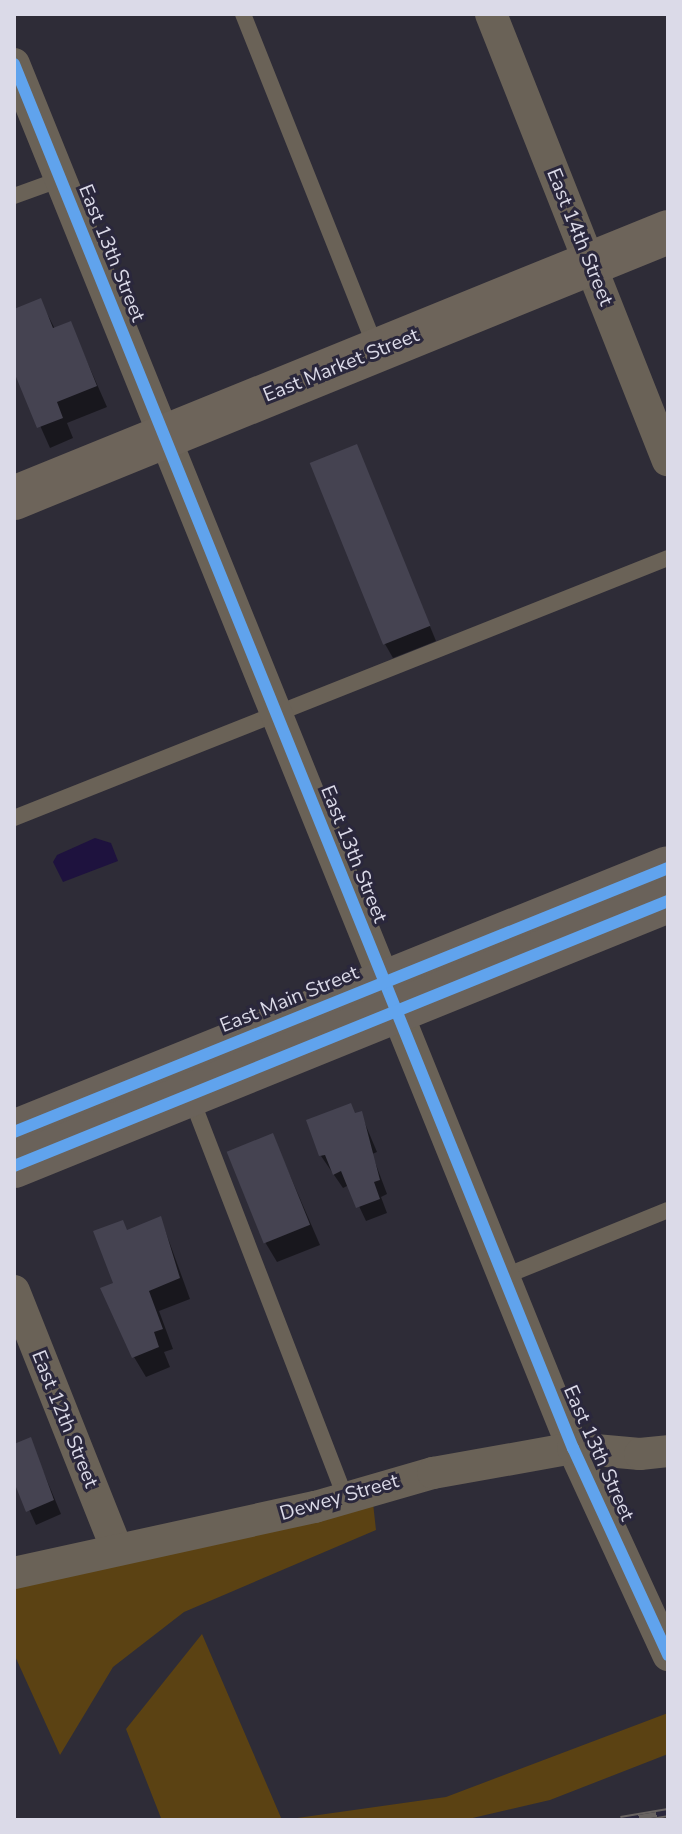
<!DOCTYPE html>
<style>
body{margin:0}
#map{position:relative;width:682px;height:1834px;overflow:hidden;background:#2e2c37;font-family:"Nunito Sans",sans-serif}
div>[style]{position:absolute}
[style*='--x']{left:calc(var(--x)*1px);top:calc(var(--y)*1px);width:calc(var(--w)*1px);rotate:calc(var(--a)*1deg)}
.green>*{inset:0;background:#5b4213}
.water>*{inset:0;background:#1e123e}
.shadow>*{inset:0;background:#0007}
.building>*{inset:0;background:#454351;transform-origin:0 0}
.lane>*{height:16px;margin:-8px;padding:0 8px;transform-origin:8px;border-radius:8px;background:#6a6257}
.street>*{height:32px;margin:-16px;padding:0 16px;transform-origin:16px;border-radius:16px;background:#6a6257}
.secondary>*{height:44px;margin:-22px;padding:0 22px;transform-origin:22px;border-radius:22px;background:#6d645a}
.primary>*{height:44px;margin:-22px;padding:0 22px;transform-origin:22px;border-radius:22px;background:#6a625a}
.rail>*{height:9px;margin-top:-4.5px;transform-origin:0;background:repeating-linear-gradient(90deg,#2a273c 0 18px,#696462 0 36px);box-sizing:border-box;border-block:2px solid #696462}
.cycleway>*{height:12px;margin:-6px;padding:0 6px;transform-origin:6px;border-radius:6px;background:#60a3ed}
span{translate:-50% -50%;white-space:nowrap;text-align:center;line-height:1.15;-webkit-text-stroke:6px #2a273c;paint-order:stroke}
.street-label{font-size:20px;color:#dbdae8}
.frame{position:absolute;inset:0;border:16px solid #dbdae8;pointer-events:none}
</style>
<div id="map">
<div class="green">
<div style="clip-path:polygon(373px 1503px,376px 1530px,184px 1612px,113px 1667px,60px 1755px,14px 1654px,14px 1586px)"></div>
<div style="clip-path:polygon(202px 1634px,282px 1820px,156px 1820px,161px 1818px,126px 1729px)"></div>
<div style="clip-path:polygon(668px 1713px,668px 1754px,550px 1800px,464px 1820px,283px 1820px,446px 1797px)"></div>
</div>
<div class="water">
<div style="clip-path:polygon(95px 838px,111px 843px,118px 861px,63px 882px,53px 862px,57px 855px)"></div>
</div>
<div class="shadow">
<div style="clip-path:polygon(40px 300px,55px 329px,70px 323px,107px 407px,67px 423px,73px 438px,50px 448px,14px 367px,14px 311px)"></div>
<div style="clip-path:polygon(356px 447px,436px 641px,393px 658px,385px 644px)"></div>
<div style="clip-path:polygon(361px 1114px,377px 1152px,372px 1154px,387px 1194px,381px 1197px,387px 1213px,366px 1221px,349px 1185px,343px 1188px,321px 1156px)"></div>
<div style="clip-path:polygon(273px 1136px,320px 1245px,277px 1262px,265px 1242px)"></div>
<div style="clip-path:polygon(161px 1219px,190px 1299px,159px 1311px,173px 1349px,164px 1352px,170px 1367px,146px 1377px,134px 1357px,116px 1285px,128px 1232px)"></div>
<div style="clip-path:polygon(30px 1440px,61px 1514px,36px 1525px,14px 1476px,14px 1446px)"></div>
</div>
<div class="building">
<div style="clip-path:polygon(41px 298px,53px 328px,71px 321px,97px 386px,57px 402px,63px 418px,37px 428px,14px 372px,14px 309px)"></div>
<div style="left:357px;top:444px;width:196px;height:51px;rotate:68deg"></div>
<div style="clip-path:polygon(351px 1103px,355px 1113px,362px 1111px,380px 1180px,374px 1182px,380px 1199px,356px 1208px,341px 1171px,333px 1175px,325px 1155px,319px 1156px,306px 1120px)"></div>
<div style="left:273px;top:1133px;width:99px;height:50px;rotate:68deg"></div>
<div style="clip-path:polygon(161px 1216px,180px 1278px,149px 1291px,163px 1329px,154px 1332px,159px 1347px,132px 1358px,100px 1288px,113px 1283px,93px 1231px,123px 1220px,127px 1230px)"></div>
<div style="clip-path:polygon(31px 1437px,54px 1500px,26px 1512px,14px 1482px,14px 1444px)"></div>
</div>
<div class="lane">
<div style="--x:243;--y:14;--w:360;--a:68.3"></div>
<div style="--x:14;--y:196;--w:50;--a:-19.9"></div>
<div style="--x:14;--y:818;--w:704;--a:-21.68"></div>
<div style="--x:190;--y:1095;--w:430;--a:68.9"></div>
<div style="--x:503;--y:1277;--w:178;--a:-22.1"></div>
</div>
<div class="street">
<div style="--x:491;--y:14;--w:480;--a:68.4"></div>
<div style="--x:14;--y:64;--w:1493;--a:68.01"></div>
<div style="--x:573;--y:1448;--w:228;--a:65.3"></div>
<div style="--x:14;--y:1291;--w:276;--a:68.3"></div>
<div style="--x:14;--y:1573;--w:308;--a:-12.4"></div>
<div style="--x:315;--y:1507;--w:123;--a:-16.1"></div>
<div style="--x:433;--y:1473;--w:142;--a:-10.1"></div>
<div style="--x:573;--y:1448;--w:67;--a:5.1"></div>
<div style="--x:640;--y:1454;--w:28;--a:-6"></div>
</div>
<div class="secondary">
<div style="--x:14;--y:498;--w:706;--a:-22.13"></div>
</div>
<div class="primary">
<div style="--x:14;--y:1132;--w:705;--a:-21.98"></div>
<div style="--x:14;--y:1166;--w:706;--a:-22.06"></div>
</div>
<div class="rail">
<div style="--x:621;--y:1820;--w:48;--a:-9.7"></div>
</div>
<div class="cycleway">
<div style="--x:14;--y:64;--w:1493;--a:68.01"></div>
<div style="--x:573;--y:1448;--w:228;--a:65.3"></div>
<div style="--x:14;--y:1132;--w:705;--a:-21.98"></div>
<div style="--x:14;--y:1166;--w:706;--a:-22.06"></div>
</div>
<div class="street-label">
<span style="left:580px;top:237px;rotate:68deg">East 14th Street</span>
<span style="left:112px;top:253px;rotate:68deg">East 13th Street</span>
<span style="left:341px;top:365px;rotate:-22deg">East Market Street</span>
<span style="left:354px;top:854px;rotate:68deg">East 13th Street</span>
<span style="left:289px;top:999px;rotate:-22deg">East Main Street</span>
<span style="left:65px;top:1419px;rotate:68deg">East 12th Street</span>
<span style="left:599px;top:1453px;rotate:66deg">East 13th Street</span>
<span style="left:339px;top:1497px;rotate:-16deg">Dewey Street</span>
</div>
<div class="frame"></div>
</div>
